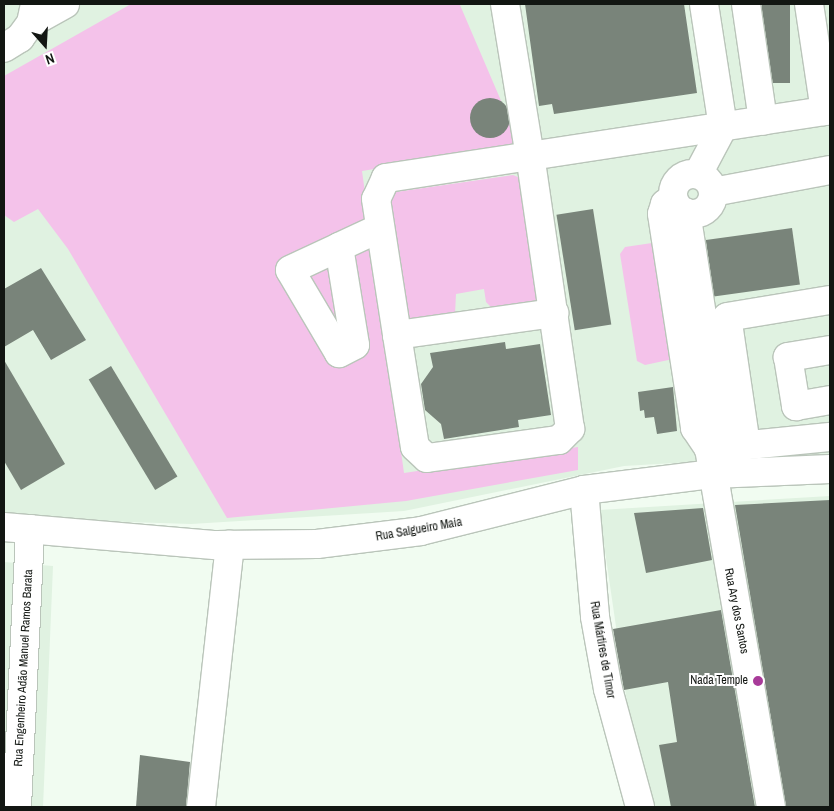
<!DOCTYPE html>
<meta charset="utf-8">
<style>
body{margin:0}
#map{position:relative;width:834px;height:811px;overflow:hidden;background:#f1fcf1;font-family:"Archivo Narrow",sans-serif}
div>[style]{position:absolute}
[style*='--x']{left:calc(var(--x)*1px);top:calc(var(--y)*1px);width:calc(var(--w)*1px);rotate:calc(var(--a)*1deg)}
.built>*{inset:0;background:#e0f2e1}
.green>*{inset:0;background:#f4c2ea}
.building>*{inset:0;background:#79847a;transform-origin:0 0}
.round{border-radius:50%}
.roads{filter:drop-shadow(1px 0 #bac5ba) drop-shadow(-1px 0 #bac5ba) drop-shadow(0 1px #bac5ba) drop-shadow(0 -1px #bac5ba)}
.minor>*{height:28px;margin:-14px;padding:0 14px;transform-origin:14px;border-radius:14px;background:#fff}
.minor>.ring{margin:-14px;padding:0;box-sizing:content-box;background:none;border:28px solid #fff;border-radius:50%}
.dots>*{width:14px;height:14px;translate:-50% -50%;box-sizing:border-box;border:2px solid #fff;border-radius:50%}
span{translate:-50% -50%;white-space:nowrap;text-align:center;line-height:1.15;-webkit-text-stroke:4px #fff;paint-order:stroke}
.street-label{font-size:12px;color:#121612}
.poi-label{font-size:12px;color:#121612}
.right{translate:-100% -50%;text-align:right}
.frame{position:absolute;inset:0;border:5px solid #121612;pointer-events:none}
.north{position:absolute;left:20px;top:20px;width:50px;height:50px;-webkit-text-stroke:4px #fff;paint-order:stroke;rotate:161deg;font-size:14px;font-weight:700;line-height:20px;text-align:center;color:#121612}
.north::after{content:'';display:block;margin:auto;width:18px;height:22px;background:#121612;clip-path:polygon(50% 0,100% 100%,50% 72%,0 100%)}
</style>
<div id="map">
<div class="built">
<div style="clip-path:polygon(4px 4px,830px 4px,830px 454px,624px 466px,404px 511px,191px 524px,4px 518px)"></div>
<div style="clip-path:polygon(830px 496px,830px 807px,650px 807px,635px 757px,599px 510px)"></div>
<div style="clip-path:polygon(4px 562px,53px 566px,43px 807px,4px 807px)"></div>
</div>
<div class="green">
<div style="clip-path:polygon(131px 4px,460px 5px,520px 145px,362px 171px,404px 473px,578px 447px,578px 470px,406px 501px,227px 518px,68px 249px,38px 209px,14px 222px,4px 215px,4px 76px)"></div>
<div style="clip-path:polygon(513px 175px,520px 178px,540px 300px,533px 306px,492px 308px,486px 302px,484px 289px,456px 294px,455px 314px,405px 320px,387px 198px,396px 192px)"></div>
<div style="clip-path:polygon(652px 243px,655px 245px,673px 359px,645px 365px,637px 361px,620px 254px,625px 247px)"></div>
</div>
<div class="building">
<div style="clip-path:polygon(525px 4px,684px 4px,697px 93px,554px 114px,552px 104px,539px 106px)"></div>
<div style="left:762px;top:4px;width:28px;height:79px"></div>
<div class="round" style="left:470px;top:98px;width:40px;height:40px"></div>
<div style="left:593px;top:209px;width:117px;height:37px;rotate:81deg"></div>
<div style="left:792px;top:228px;width:57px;height:87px;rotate:82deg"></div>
<div style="clip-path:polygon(41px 268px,86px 340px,51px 360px,33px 330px,4px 347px,4px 289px)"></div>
<div style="clip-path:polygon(505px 342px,506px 349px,540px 344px,551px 415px,518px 420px,519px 427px,444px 439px,441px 424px,425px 410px,421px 384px,433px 367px,430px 353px)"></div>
<div style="clip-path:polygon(4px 360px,65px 464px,21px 490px,4px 461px)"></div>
<div style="left:111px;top:366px;width:129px;height:26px;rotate:59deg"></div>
<div style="clip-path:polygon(673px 387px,677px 431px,657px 434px,654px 417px,645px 418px,644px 410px,640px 411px,638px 392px)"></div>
<div style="clip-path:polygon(830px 500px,830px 807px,786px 807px,735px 505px)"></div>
<div style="clip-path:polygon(703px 508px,712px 560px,646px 573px,634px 513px)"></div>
<div style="clip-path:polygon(721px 610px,755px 807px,671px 807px,659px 745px,677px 742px,668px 682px,624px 690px,613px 629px)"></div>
<div style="clip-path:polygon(140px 755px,190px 762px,186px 807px,136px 807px)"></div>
</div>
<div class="roads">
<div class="minor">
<div style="--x:505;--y:4;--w:154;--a:80.7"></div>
<div style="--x:530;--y:156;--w:146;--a:171.3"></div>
<div style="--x:386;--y:178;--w:23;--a:115"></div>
<div style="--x:376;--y:199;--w:138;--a:81.2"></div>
<div style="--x:397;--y:335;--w:159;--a:-8"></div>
<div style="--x:746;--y:4;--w:118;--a:81.7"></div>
<div style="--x:31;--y:23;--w:39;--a:-29"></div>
<div style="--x:4;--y:48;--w:19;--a:-32"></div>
<div style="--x:20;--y:38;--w:19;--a:-54"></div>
<div style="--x:31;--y:23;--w:19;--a:-78"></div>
<div style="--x:698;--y:174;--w:53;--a:-62"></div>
<div style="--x:723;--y:127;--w:124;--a:-98.8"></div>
<div class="ring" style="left:673px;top:174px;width:12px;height:12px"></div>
<div style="--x:713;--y:192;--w:119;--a:-10.6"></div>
<div style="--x:673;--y:198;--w:10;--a:143"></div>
<div style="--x:665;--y:204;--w:10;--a:107"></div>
<div style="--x:662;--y:214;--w:217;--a:81.2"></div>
<div style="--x:695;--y:428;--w:25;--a:56"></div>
<div style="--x:709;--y:449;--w:26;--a:-67"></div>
<div style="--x:719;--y:425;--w:215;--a:-98.8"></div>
<div style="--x:339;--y:247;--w:99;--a:80.7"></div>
<div style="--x:355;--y:345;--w:18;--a:153"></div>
<div style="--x:339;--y:353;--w:96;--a:-120.6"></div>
<div style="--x:290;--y:270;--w:54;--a:-25.1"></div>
<div style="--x:339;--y:247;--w:45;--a:-24.9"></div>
<div style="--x:397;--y:335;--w:113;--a:80.9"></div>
<div style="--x:415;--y:447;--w:16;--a:43"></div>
<div style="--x:427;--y:458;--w:133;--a:-7.8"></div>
<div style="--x:559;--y:440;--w:16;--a:-45"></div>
<div style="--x:570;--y:429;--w:276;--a:-98.3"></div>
<div style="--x:530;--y:156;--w:298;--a:-8.7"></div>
<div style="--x:825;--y:111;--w:108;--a:-98.5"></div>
<div style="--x:830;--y:350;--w:43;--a:170.5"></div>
<div style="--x:788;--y:357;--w:50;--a:80.7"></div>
<div style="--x:796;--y:406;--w:35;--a:-10"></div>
<div style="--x:746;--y:445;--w:129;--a:-98.4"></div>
<div style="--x:727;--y:317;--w:104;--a:-9.4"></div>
<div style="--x:584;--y:490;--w:127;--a:85"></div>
<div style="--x:595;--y:617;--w:73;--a:79.8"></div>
<div style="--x:608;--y:689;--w:122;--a:74.8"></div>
<div style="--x:4;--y:527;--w:213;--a:4.9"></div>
<div style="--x:216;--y:545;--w:101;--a:-0.6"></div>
<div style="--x:317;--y:544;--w:105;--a:-7.1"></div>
<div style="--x:421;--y:531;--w:168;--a:-14.1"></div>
<div style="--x:584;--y:490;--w:130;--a:-7.1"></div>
<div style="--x:713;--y:474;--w:117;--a:-2.4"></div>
<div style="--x:17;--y:807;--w:278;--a:-87.3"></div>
<div style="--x:201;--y:807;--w:264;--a:-83.7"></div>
<div style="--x:771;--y:807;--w:363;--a:-99.8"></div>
<div style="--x:709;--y:449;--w:122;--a:-5.7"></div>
</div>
</div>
<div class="dots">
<div style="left:758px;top:681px;background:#a83b99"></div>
</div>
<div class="street-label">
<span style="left:419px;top:530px;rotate:-10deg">Rua Salgueiro Maia</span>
<span style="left:736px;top:611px;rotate:79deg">Rua Ary dos Santos</span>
<span style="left:602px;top:650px;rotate:80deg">Rua Mártires de Timor</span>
<span style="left:24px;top:668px;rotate:-87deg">Rua Engenheiro Adão Manuel Ramos Barata</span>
</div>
<div class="poi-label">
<span class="right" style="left:748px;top:681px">Nada Temple</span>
</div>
<div class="frame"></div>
<div class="north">N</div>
</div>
